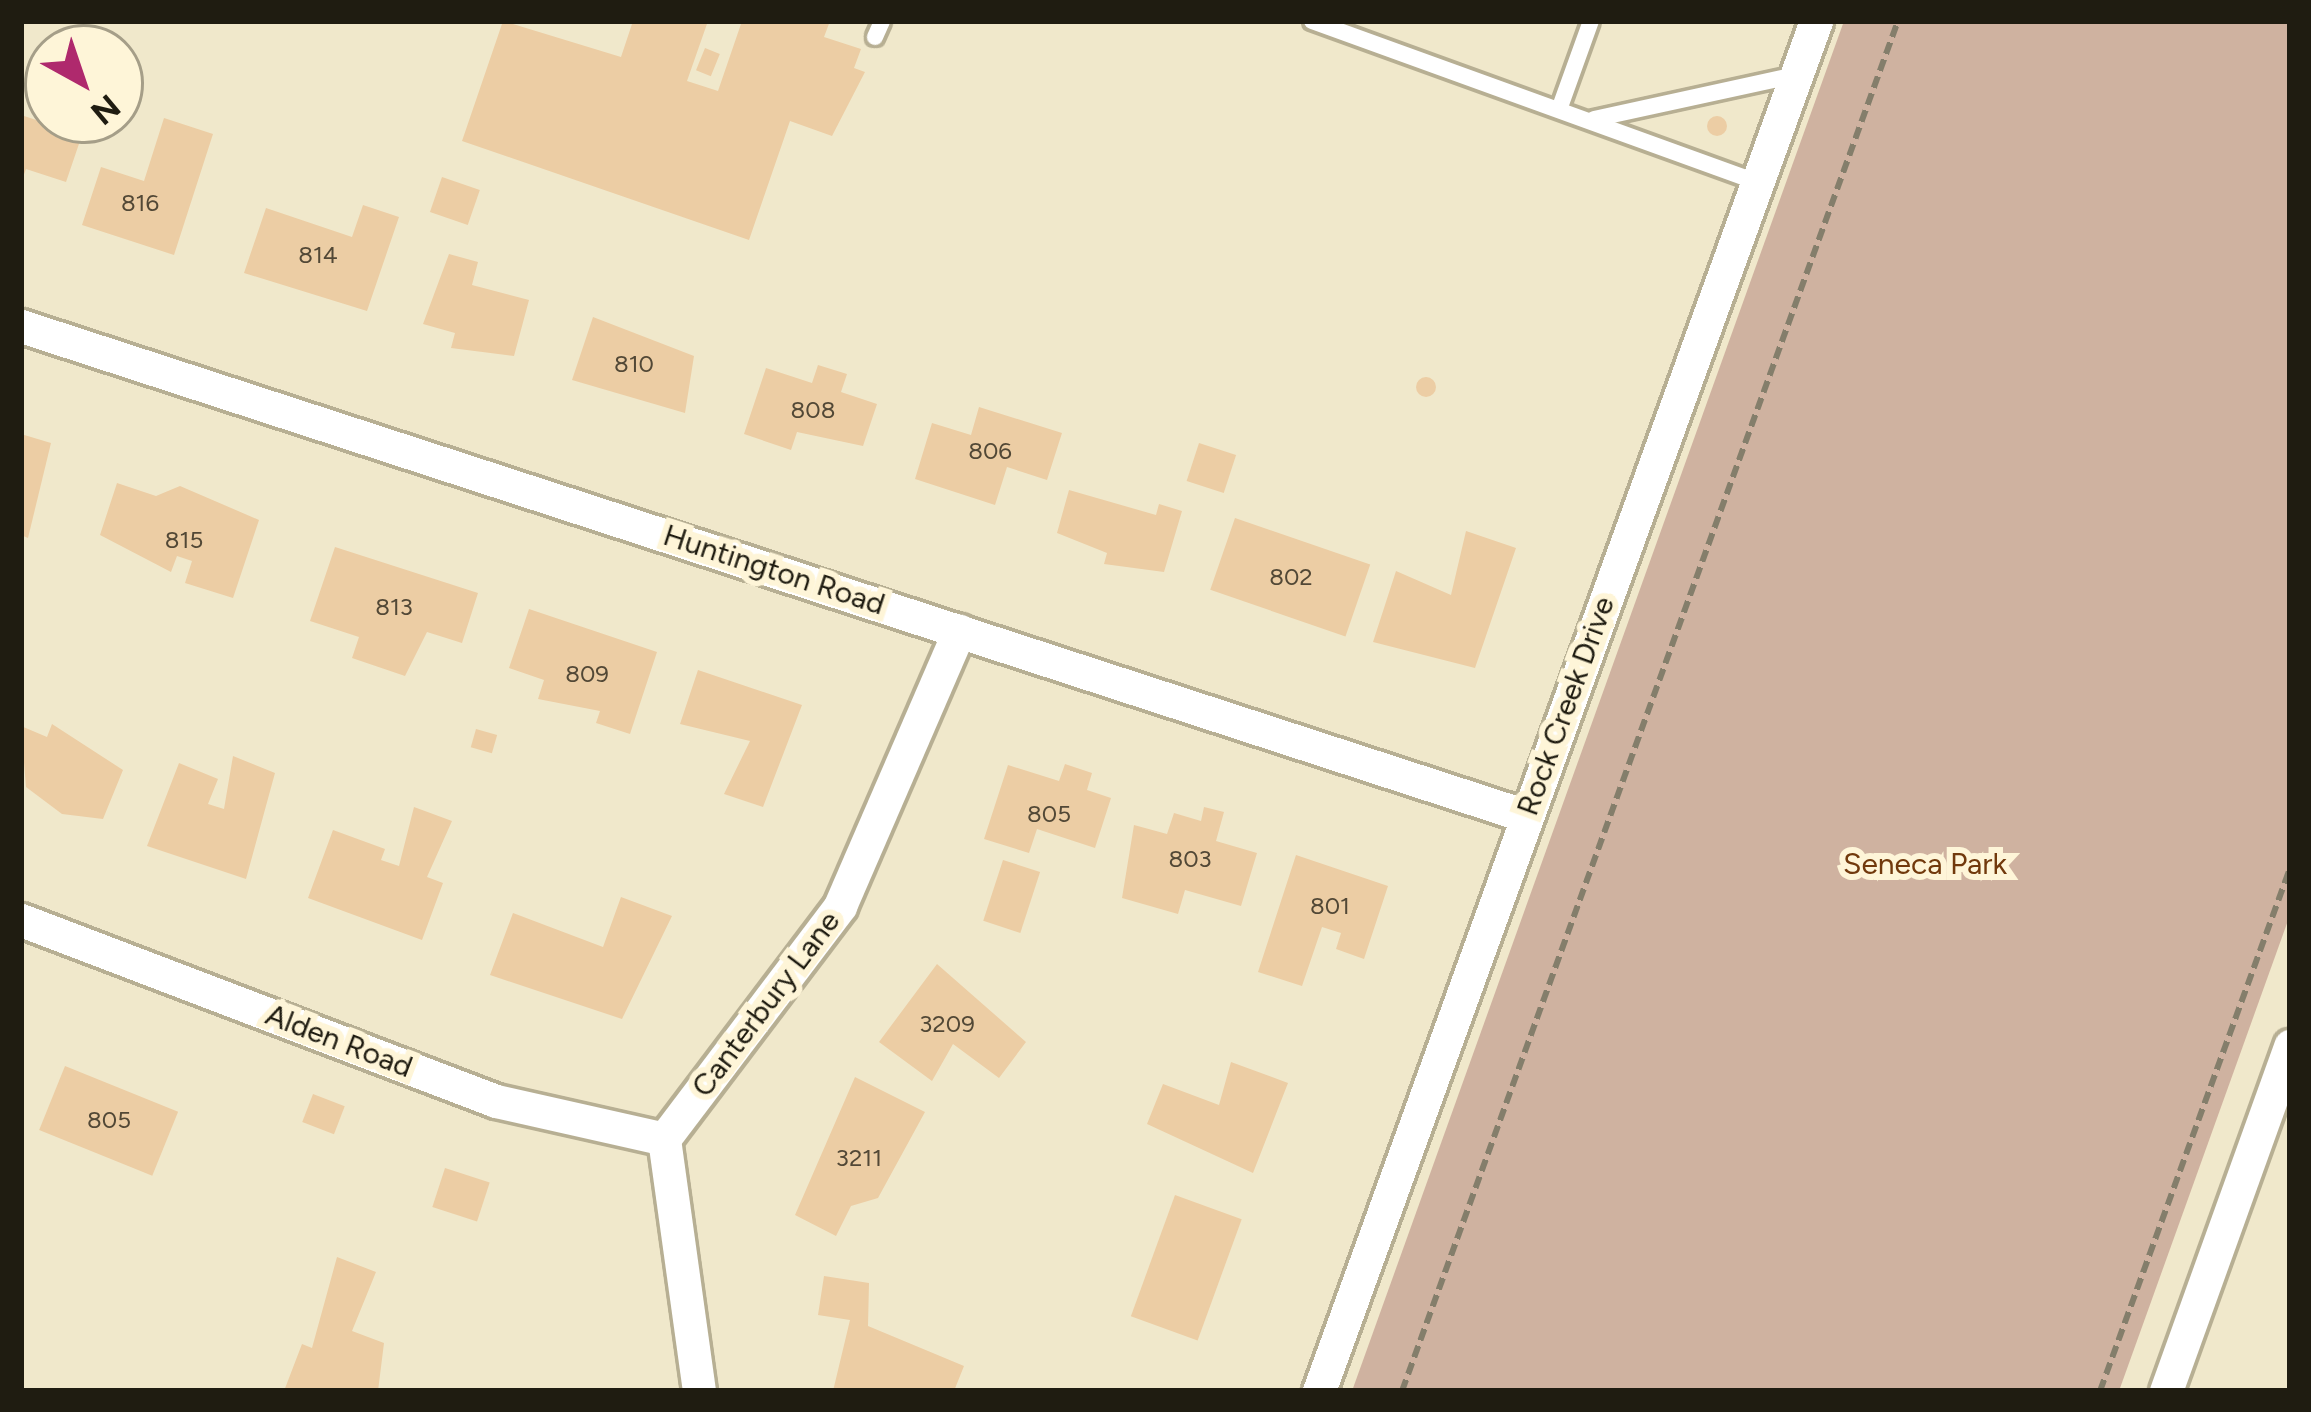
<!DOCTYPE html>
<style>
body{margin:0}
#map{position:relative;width:2311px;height:1412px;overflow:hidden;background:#f0e8cb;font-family:Figtree,sans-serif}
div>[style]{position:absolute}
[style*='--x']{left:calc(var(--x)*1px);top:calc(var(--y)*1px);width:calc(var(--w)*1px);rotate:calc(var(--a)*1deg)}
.green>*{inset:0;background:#cfb2a0}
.building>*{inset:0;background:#eccda4;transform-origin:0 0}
.round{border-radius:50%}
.path>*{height:6px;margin-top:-3px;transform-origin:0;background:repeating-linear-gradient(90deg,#847e6b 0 12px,transparent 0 18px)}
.roads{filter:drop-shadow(3px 0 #b7af93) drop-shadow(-3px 0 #b7af93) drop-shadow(0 3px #b7af93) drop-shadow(0 -3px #b7af93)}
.service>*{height:16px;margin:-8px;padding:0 8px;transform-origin:8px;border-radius:8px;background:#fff}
.minor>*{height:33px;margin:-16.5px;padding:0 16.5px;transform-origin:16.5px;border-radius:16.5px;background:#fff}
span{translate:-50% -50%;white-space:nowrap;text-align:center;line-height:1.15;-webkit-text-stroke:12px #fef5d8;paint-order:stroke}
.number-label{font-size:24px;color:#524836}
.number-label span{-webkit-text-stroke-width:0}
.street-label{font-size:30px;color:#1f1c11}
.park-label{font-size:30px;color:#71390c}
.frame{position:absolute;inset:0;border:24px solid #1f1c11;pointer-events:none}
.north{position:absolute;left:24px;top:24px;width:120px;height:120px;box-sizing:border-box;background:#fef5d8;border:3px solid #a59e88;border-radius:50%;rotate:140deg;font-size:33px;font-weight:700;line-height:48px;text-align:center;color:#1f1c11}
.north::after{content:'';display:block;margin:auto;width:42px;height:54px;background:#af296d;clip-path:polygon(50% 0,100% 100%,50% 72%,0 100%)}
</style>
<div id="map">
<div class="green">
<div style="clip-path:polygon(1844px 21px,2290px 21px,2290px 915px,2119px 1391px,1352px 1391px)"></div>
</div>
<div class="building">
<div style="clip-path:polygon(503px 21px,621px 57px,633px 21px,708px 21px,687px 81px,718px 91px,742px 21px,830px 21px,824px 37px,861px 49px,854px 68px,865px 72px,832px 136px,790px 121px,749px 240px,462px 141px)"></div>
<div style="left:705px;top:48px;width:16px;height:24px;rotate:22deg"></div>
<div style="clip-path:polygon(21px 115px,82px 135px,66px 182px,26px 169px,21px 183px)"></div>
<div class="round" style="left:1707px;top:116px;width:20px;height:20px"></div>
<div style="clip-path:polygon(164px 118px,213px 134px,174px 255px,82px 225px,101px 167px,144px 181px)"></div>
<div style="left:442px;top:177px;width:40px;height:37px;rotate:19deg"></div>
<div style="clip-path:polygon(363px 205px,399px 217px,367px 311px,244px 273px,266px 208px,352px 237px)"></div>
<div style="clip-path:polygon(449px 254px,478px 262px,472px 285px,529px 300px,514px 356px,451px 348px,455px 333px,423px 324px)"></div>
<div style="clip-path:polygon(593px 317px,694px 356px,685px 413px,572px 380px)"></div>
<div style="clip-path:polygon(818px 365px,847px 374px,841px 392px,877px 404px,863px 446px,797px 432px,791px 450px,744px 434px,766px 368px,812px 383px)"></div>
<div class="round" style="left:1416px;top:377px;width:20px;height:20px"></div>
<div style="clip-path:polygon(979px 407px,1062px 433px,1047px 480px,1007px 467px,995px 505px,915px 479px,932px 423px,971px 435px)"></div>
<div style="clip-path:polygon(21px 434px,51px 443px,28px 538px,21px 535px)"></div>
<div style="left:1199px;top:443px;width:39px;height:40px;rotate:18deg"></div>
<div style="clip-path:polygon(117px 483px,156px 496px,180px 486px,259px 520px,233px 598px,185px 583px,192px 561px,177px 556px,171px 572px,100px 535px)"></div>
<div style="clip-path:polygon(1069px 490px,1156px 515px,1159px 504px,1182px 511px,1164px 572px,1104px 564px,1107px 553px,1057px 533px)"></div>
<div style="left:1235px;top:518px;width:143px;height:76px;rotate:19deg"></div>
<div style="clip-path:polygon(1466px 531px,1516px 548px,1475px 668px,1373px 642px,1396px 571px,1451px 595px)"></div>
<div style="clip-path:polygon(335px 547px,478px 593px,462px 643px,427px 632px,405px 676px,352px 658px,359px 637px,310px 621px)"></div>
<div style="clip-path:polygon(529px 609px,657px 652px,630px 734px,596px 723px,600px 711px,538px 699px,544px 680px,509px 668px)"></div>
<div style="clip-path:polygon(698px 670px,802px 705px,763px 807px,724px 794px,750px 741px,680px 724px)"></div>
<div style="clip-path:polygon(52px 724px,123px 770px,103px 819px,62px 814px,26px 787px,21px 726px,47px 737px)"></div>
<div style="left:476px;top:729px;width:22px;height:19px;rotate:16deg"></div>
<div style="clip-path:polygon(233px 756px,275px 773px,246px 879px,147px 846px,179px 763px,218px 779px,208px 804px,224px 809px)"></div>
<div style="clip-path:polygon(1065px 764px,1092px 773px,1087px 790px,1111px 798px,1095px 848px,1037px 829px,1029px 853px,984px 839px,1008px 765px,1059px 781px)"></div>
<div style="clip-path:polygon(414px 807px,452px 821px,427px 877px,443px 883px,422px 940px,308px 898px,333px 830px,385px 849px,381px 860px,399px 866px)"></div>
<div style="clip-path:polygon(1204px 807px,1224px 812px,1216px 841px,1257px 853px,1241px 906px,1185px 890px,1178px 914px,1122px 898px,1134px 825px,1167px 834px,1174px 813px,1201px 821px)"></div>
<div style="clip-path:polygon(1296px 855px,1388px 886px,1364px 959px,1336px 949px,1341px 933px,1322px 927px,1302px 986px,1258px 972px)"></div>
<div style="left:1003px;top:860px;width:39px;height:64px;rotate:18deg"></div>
<div style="clip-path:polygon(621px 897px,672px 916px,622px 1019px,490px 975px,513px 913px,603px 947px)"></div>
<div style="clip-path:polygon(937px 964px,1026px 1042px,999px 1078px,953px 1044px,932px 1081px,879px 1042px)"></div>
<div style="clip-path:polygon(1231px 1062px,1288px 1083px,1253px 1173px,1147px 1124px,1163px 1084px,1219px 1105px)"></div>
<div style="left:65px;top:1066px;width:122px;height:69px;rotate:22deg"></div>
<div style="clip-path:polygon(855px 1077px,925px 1112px,878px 1198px,851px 1206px,836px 1236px,795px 1215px)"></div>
<div style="left:313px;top:1094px;width:34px;height:30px;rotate:21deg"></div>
<div style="left:445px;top:1168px;width:47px;height:41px;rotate:18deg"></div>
<div style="left:1175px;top:1195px;width:71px;height:129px;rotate:20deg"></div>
<div style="clip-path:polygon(337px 1257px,376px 1272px,352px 1331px,384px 1343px,378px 1391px,284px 1391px,302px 1344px,312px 1348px)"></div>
<div style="clip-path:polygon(824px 1276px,869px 1283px,868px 1326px,964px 1366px,954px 1391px,833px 1391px,850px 1320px,818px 1315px)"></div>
</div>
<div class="path">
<div style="--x:1402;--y:1391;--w:1457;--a:-70.1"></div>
<div style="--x:2100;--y:1391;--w:556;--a:-70.03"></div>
</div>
<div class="roads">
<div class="service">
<div style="--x:1312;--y:21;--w:473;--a:19.9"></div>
<div style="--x:875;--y:37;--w:17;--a:-66"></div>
<div style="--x:1560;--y:107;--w:91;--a:-70.2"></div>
<div style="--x:1594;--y:119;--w:206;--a:-12.3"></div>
</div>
<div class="minor">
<div style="--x:21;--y:326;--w:1583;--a:18.03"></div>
<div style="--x:21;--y:920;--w:508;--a:20.86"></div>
<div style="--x:496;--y:1101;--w:172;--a:12.7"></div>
<div style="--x:699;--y:1391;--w:254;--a:-97.9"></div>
<div style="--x:664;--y:1139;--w:292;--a:-52.9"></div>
<div style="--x:840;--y:906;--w:300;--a:-66.6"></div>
<div style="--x:1319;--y:1391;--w:1457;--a:-70.06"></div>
<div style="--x:2166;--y:1391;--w:367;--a:-70.2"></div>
</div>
</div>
<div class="number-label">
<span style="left:140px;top:203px">816</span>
<span style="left:318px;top:255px">814</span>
<span style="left:634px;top:364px">810</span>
<span style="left:813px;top:410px">808</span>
<span style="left:990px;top:451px">806</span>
<span style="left:184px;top:540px">815</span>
<span style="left:1291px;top:577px">802</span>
<span style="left:394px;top:607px">813</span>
<span style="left:587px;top:674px">809</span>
<span style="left:1049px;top:814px">805</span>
<span style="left:1190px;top:859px">803</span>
<span style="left:1330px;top:906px">801</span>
<span style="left:947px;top:1024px">3209</span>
<span style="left:109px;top:1120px">805</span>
<span style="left:859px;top:1158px">3211</span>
</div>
<div class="street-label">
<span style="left:774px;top:570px;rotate:18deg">Huntington Road</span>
<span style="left:1566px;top:706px;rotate:-70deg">Rock Creek Drive</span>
<span style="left:766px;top:1004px;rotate:-53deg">Canterbury Lane</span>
<span style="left:339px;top:1041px;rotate:21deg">Alden Road</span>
</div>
<div class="park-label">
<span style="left:1925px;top:864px">Seneca Park</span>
</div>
<div class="frame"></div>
<div class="north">N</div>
</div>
